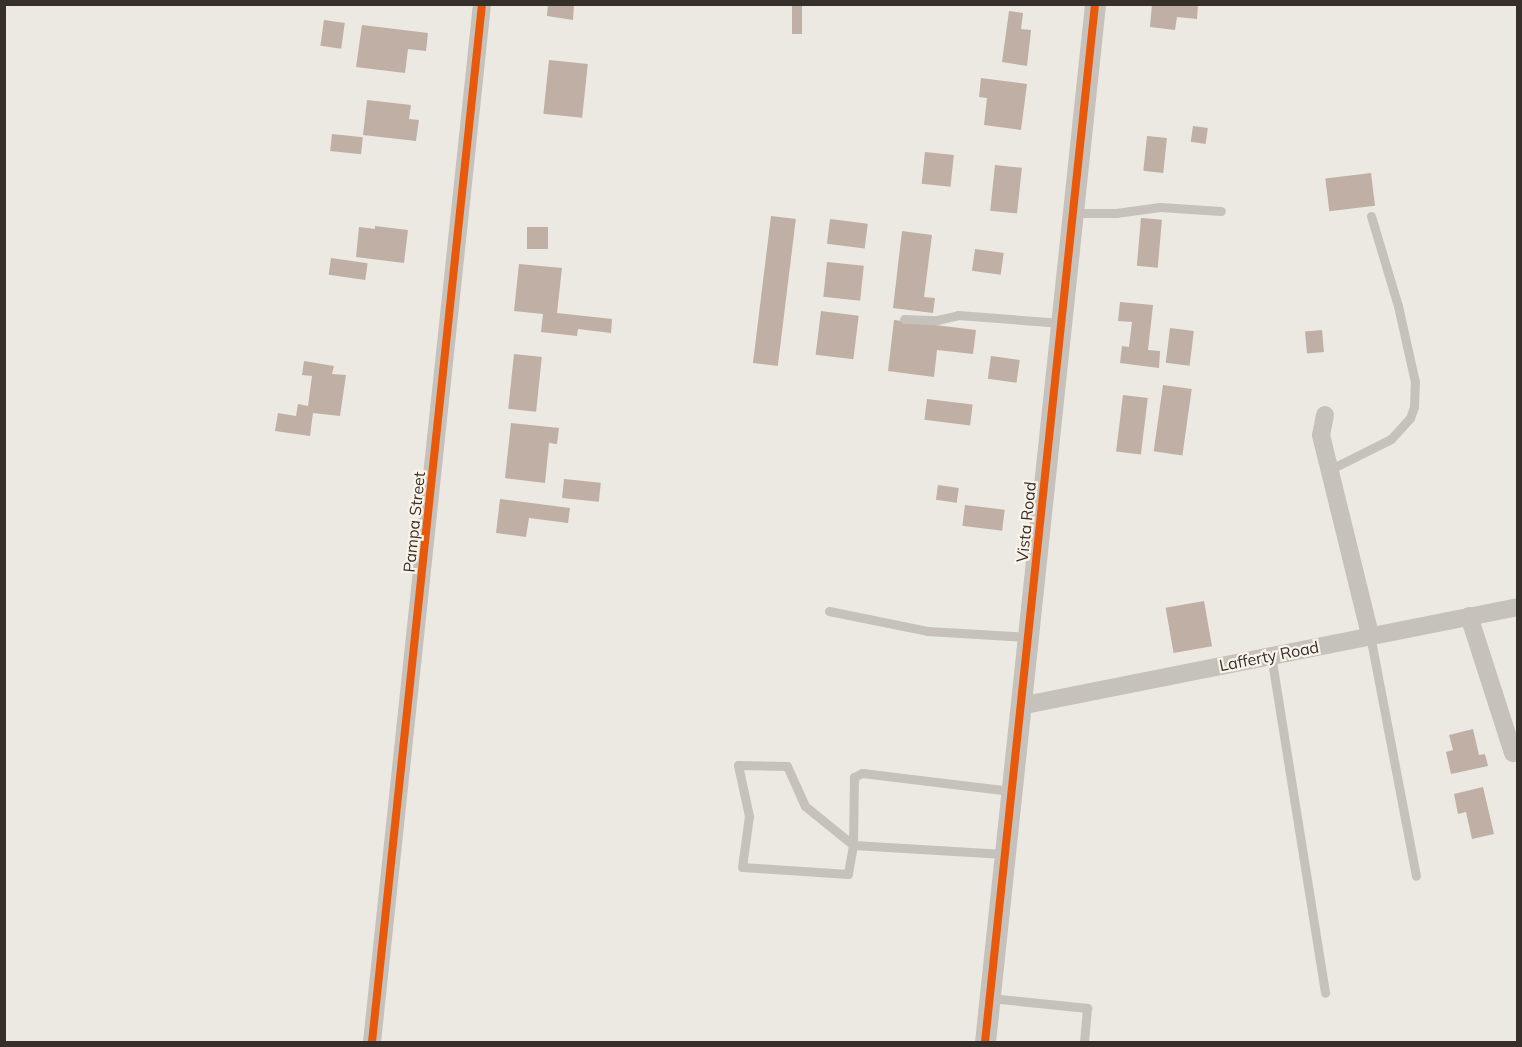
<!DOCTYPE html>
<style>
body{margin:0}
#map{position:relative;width:1522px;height:1047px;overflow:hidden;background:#ece9e2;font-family:Mulish,sans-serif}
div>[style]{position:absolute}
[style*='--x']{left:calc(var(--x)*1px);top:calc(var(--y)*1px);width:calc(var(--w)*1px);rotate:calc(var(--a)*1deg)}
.building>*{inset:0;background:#bfafa4;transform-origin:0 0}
.service>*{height:9px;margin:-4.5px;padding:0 4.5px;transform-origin:4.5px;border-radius:4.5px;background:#c6c1ba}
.minor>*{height:18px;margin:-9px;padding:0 9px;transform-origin:9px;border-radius:9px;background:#c6c1ba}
.tertiary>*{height:21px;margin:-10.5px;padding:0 10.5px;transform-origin:10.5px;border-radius:10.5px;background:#c6c1ba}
.cycleway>*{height:8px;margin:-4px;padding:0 4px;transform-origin:4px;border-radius:4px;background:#e8590c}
span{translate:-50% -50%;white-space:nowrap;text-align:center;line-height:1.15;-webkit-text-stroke:4.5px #f9f3e9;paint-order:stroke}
.street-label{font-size:16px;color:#372f29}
.frame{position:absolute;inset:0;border:6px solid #372f29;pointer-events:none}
</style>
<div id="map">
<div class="building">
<div style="clip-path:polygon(548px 4px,574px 4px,573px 20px,547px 16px)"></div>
<div style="left:792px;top:4px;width:10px;height:30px"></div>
<div style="clip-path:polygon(1152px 4px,1198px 4px,1197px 19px,1177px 17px,1175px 30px,1150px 27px)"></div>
<div style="clip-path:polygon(1009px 11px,1023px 13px,1021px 29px,1031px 30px,1027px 66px,1002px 62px)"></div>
<div style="left:324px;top:20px;width:21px;height:26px;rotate:8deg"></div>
<div style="clip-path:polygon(362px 25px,428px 33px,426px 51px,408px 49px,405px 73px,356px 67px)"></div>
<div style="left:549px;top:60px;width:39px;height:54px;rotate:6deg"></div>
<div style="clip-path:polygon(981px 78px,1027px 84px,1021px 130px,984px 125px,987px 98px,979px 97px)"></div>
<div style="clip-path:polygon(367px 100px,411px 105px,409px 119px,419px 120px,416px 141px,363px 135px)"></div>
<div style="left:1193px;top:126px;width:15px;height:16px;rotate:8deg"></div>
<div style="left:332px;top:134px;width:31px;height:17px;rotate:6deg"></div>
<div style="left:1147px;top:136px;width:20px;height:35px;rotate:6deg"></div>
<div style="left:925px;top:152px;width:29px;height:32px;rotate:6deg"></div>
<div style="left:995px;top:165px;width:27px;height:46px;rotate:6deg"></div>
<div style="left:1371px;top:173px;width:33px;height:46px;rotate:83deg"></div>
<div style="left:771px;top:216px;width:25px;height:148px;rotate:7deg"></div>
<div style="left:1141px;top:218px;width:21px;height:48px;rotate:5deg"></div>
<div style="left:830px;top:219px;width:38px;height:25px;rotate:7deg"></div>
<div style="clip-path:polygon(375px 226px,408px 230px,404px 263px,356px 257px,359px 227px,375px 229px)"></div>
<div style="left:527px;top:227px;width:21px;height:22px"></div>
<div style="clip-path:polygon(902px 231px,932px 235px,924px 297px,935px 298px,933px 313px,893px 308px)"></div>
<div style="left:975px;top:249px;width:29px;height:22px;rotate:8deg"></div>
<div style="left:331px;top:258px;width:37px;height:17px;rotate:8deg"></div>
<div style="left:827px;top:262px;width:37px;height:35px;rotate:6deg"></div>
<div style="clip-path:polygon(519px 264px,562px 268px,557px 313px,612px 319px,611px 333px,578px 329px,577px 336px,541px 332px,543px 314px,514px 311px)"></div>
<div style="clip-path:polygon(1120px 302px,1153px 305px,1148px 350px,1160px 351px,1159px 368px,1120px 363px,1122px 346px,1129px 347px,1132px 322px,1118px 321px)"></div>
<div style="left:821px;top:311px;width:38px;height:44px;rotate:7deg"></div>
<div style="clip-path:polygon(894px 320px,976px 330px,973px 354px,937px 350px,934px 377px,888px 371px)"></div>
<div style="left:1170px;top:328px;width:24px;height:35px;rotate:7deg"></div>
<div style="left:1322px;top:330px;width:22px;height:17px;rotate:85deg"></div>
<div style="left:514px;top:354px;width:28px;height:55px;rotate:6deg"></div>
<div style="left:991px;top:356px;width:29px;height:23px;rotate:8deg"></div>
<div style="clip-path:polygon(304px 361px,334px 366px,332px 374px,346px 375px,340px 416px,313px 413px,310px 436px,275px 431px,278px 413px,296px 416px,298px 404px,308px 406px,312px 376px,302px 375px)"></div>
<div style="left:1163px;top:385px;width:29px;height:67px;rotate:8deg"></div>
<div style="left:1123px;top:395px;width:25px;height:57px;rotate:7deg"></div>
<div style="left:927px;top:399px;width:46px;height:21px;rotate:7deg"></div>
<div style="clip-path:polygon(511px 423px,559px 428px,557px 444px,549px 443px,545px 483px,505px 478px)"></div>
<div style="left:564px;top:479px;width:37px;height:19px;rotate:6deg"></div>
<div style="left:938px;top:485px;width:21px;height:15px;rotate:8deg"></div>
<div style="clip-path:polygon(500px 499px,570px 508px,568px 523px,529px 518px,526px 537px,496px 533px)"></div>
<div style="left:965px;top:505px;width:40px;height:21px;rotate:7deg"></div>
<div style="left:1204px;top:601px;width:46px;height:39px;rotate:80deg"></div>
<div style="clip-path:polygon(1473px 729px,1479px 755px,1485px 754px,1488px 766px,1451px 774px,1446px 752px,1453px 750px,1449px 735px)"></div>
<div style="clip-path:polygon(1483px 787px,1494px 834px,1472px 839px,1466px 812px,1458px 814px,1454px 794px)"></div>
</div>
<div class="service">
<div style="--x:1072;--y:213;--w:44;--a:0"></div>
<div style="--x:1116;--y:213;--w:44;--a:-7.8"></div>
<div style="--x:1160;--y:207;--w:61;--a:3.8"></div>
<div style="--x:904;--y:319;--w:33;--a:2"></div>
<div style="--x:937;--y:320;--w:22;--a:-13"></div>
<div style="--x:958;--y:315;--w:103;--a:4.4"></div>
<div style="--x:1329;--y:470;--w:69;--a:-26.6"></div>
<div style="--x:1391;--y:439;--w:28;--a:-48"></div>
<div style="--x:1410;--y:418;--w:12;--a:-70"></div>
<div style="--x:1414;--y:407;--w:25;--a:-88"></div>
<div style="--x:1415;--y:382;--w:78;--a:-102.6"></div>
<div style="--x:1398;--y:306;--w:94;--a:-106.7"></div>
<div style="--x:829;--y:611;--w:100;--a:11.5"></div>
<div style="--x:927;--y:631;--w:100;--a:3.4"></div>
<div style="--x:1370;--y:635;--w:245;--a:79.2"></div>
<div style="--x:1271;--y:655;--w:342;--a:80.9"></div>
<div style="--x:738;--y:765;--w:49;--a:1.2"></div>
<div style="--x:787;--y:766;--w:44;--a:65.8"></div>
<div style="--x:805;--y:806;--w:62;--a:39.1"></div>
<div style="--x:853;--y:845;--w:29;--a:100"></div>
<div style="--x:848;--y:874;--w:106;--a:-176.2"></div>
<div style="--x:742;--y:867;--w:51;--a:-82.2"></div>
<div style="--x:749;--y:816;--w:52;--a:-102.2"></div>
<div style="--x:1004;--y:854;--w:151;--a:-176.6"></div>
<div style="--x:853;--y:845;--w:68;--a:-89.2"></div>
<div style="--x:854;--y:777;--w:9;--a:-27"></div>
<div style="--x:862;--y:773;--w:150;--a:6.9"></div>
<div style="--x:990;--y:998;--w:98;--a:5.9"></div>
<div style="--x:1087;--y:1008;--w:34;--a:95"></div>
</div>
<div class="minor">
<div style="--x:1325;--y:415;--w:20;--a:101"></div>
<div style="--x:1321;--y:435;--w:206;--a:76.2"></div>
<div style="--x:1469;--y:616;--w:144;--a:72.2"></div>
<div style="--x:1020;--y:706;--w:508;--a:-11.24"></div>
<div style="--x:372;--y:1042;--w:1044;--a:-83.95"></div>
</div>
<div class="tertiary">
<div style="--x:985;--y:1042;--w:1044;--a:-83.95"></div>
</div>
<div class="cycleway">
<div style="--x:372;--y:1042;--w:1044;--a:-83.95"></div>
<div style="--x:985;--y:1042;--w:1044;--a:-83.95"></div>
</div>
<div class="street-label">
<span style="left:414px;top:522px;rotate:-84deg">Pampa Street</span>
<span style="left:1026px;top:522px;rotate:-84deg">Vista Road</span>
<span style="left:1269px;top:656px;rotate:-11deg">Lafferty Road</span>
</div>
<div class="frame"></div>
</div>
